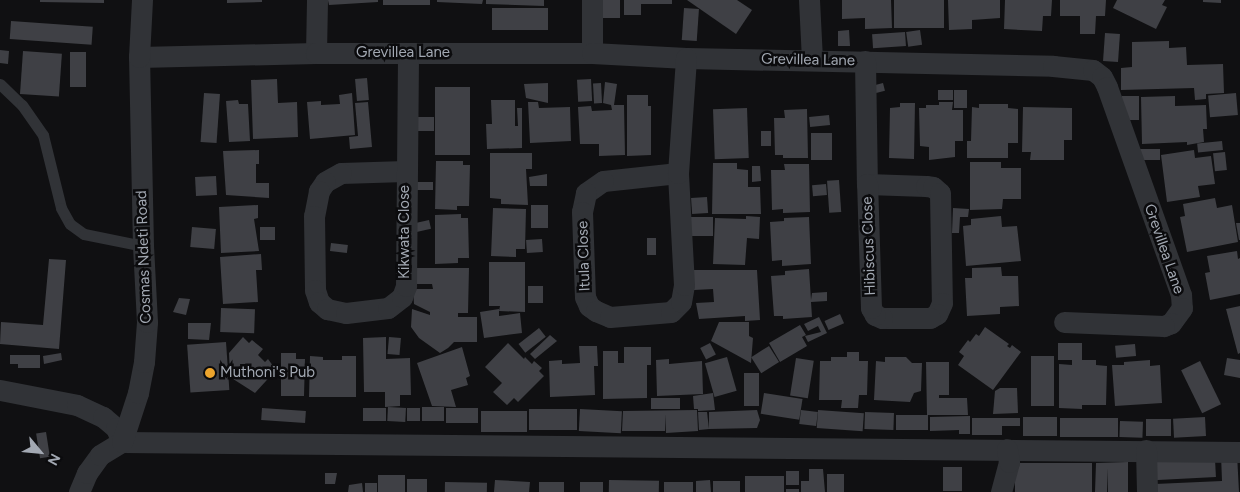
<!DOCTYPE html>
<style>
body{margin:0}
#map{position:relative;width:1240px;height:492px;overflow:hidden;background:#101012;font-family:Figtree,sans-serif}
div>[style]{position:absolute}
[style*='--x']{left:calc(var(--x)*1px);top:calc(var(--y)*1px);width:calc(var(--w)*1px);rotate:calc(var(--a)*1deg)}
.building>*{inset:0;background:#3f4045;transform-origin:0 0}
.service>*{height:11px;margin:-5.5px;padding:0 5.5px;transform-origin:5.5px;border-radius:5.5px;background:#313337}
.minor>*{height:21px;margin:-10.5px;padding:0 10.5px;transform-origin:10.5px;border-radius:10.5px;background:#313337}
.dots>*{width:14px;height:14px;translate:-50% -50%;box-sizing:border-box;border:2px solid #0b0b0d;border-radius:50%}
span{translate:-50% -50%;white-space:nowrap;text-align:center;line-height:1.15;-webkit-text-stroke:5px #0b0b0d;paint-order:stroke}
.street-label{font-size:15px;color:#a2a8b2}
.poi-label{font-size:15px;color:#a2a8b2}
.left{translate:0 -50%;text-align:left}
.north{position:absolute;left:15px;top:427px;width:50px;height:50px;-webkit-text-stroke:4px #0b0b0d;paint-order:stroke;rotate:118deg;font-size:14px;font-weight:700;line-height:20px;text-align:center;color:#a2a8b2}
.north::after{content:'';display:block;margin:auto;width:18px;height:22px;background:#a2a8b2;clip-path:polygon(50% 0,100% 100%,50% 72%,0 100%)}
</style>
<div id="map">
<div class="building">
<div style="clip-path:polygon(40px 0,104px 0,104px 3px,40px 2px)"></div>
<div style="clip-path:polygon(227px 0,262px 0,262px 2px,227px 3px)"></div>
<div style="clip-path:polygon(328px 0,378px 0,378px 2px,329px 5px)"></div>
<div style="left:383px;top:0;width:47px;height:5px"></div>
<div style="clip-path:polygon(437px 0,483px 0,482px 4px,437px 2px)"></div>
<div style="clip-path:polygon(486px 0,544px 0,544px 6px,486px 4px)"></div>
<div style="left:596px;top:0;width:24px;height:18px"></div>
<div style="clip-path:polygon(624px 0,672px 0,672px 4px,641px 4px,641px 15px,624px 15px)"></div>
<div style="clip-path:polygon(687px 0,737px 0,752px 10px,736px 34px)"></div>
<div style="clip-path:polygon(842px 0,891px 0,892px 28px,865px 29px,865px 18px,842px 19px)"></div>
<div style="left:894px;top:0;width:50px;height:28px"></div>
<div style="clip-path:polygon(948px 0,1000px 0,1000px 18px,972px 20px,972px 29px,949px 30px)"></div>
<div style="clip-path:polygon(1005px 0,1052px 0,1051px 16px,1043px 16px,1042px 31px,1004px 29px)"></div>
<div style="clip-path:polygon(1060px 0,1106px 0,1105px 16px,1096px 16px,1095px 34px,1080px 34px,1080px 16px,1060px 16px)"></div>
<div style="clip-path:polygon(1117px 0,1165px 0,1162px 5px,1167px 7px,1156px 29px,1113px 8px)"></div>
<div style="clip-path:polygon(1203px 0,1221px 0,1221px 3px,1203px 2px)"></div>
<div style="left:492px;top:8px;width:56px;height:22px"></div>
<div style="left:684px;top:8px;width:15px;height:32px;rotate:4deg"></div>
<div style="left:11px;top:21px;width:82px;height:18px;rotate:4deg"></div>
<div style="clip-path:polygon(849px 30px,850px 46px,838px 46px,838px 31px)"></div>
<div style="left:920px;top:30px;width:15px;height:14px;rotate:82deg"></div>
<div style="left:905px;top:32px;width:14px;height:33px;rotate:86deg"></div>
<div style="left:1105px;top:33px;width:15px;height:28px;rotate:4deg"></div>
<div style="clip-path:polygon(1169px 41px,1169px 48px,1186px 47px,1187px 65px,1223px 64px,1224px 93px,1206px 94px,1206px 99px,1195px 100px,1194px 88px,1121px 90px,1121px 68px,1132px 67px,1132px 42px)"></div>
<div style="clip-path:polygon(0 50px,9px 51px,8px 64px,0 63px)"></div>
<div style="left:23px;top:51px;width:39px;height:43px;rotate:4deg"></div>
<div style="left:70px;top:52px;width:16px;height:35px"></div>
<div style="left:367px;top:78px;width:22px;height:12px;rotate:85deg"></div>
<div style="clip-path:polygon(277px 79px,278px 103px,297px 102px,298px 137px,253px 139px,251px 80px)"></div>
<div style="left:591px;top:79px;width:22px;height:14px;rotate:87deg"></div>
<div style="clip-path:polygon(605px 82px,617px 84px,614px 105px,624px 105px,625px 155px,599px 156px,599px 144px,580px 144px,578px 107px,591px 106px,592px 111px,612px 110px,611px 105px,603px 103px)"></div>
<div style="clip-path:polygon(548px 83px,548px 103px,526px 98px,524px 84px)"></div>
<div style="left:601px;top:83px;width:20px;height:8px;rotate:87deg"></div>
<div style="left:883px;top:83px;width:8px;height:9px;rotate:76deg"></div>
<div style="left:435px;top:87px;width:35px;height:68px"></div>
<div style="left:953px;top:90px;width:10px;height:15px;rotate:90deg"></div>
<div style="left:954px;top:90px;width:13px;height:18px"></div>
<div style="left:204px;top:93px;width:16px;height:49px;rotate:4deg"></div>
<div style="clip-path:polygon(352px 93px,355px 135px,310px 139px,307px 102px,321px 101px,321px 105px,340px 104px,339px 95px)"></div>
<div style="left:1236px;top:93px;width:22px;height:28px;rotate:85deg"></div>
<div style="clip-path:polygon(627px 95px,648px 95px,648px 106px,651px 106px,651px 155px,627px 156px)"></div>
<div style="left:1122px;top:96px;width:17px;height:24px"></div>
<div style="clip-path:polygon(1175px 96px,1175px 106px,1206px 105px,1207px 129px,1203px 129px,1204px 142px,1187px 145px,1187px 142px,1142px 144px,1141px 97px)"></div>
<div style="clip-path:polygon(238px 100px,239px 104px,248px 104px,250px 141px,229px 142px,226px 101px)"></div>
<div style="clip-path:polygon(491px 100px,515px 100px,515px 126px,518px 126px,517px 108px,522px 108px,522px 148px,487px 149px,486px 124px,492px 124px)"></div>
<div style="clip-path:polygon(368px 102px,372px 147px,350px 149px,349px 137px,358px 136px,355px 103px)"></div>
<div style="clip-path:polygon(528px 102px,538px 102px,539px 108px,570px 107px,571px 141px,530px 143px)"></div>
<div style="clip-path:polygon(939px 102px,953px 102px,952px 110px,963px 110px,963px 141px,955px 141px,955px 157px,929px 160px,929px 147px,920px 146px,919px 108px,926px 108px,926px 105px,939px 105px)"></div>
<div style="clip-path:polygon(900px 103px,915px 103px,914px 159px,889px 158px,890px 108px,900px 107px)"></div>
<div style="clip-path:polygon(979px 104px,1008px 104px,1008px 108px,1018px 109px,1018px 143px,1008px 143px,1008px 158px,967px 158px,967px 141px,971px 141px,972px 107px,979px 108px)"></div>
<div style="clip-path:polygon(1023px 107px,1072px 108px,1072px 140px,1064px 140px,1064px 160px,1030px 160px,1031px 152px,1022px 152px)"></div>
<div style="left:747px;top:108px;width:50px;height:34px;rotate:88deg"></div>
<div style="clip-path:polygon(807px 109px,808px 158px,783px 158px,783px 155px,775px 155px,774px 118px,785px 118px,784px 110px)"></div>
<div style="left:829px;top:115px;width:10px;height:20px;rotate:84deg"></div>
<div style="left:416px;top:117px;width:18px;height:14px"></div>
<div style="left:761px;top:131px;width:10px;height:15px"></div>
<div style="left:811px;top:133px;width:21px;height:27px"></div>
<div style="left:1222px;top:141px;width:9px;height:25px;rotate:84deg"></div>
<div style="left:1160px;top:149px;width:11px;height:24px;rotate:90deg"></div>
<div style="clip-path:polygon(259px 150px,259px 164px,256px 164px,256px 183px,269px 183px,269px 198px,226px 195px,223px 151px)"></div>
<div style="clip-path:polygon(1194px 150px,1195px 158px,1211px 156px,1215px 184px,1198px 186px,1200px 197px,1167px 202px,1161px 155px)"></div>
<div style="left:1225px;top:152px;width:18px;height:12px;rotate:84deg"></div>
<div style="clip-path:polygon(490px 153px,532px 153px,532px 169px,526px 169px,528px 205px,501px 204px,501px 199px,490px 198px)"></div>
<div style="clip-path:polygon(436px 161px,463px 161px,463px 165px,470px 165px,469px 206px,457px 206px,457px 210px,435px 209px)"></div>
<div style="clip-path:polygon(970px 162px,1001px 162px,1001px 168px,1021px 168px,1021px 199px,1003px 199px,1002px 209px,970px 210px)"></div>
<div style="clip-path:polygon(713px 163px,737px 163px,737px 169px,748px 170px,748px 187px,760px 187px,761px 214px,712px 214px)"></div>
<div style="clip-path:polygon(784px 164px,809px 164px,810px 212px,783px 213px,783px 209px,772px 210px,771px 170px,785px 170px)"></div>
<div style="clip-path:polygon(752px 166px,760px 166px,761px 181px,752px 182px)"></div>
<div style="clip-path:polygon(547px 174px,547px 186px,530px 186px,529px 177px)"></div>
<div style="left:216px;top:176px;width:19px;height:21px;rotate:87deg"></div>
<div style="left:839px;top:180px;width:32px;height:12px;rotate:86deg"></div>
<div style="left:416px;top:182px;width:17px;height:8px"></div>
<div style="left:826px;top:184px;width:11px;height:14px;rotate:85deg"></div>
<div style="left:707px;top:197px;width:16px;height:16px;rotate:86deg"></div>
<div style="clip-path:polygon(1215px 198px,1217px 208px,1232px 205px,1238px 242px,1187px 252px,1180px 217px,1185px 216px,1183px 204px)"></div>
<div style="clip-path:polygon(258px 205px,258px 218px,254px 219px,259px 251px,221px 253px,219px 207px)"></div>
<div style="left:531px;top:205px;width:17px;height:23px"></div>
<div style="clip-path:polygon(493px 208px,526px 209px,525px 249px,516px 249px,516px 257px,491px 256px)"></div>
<div style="clip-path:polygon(953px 208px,969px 209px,968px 217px,960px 217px,959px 233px,952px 233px)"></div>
<div style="clip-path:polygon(461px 214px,461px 218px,468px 218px,469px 258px,458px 258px,458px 263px,435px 264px,435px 215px)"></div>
<div style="clip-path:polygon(746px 216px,760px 217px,759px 239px,747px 238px,745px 265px,713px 264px,715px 218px,746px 219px)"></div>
<div style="clip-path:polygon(1001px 216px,1002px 227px,1017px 226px,1021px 261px,966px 266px,963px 226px,971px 225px,971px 219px)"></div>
<div style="left:691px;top:217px;width:22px;height:19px"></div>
<div style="clip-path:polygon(809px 217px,811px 264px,782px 266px,782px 260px,772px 261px,770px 222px,784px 221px,784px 218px)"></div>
<div style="left:429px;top:220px;width:9px;height:16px;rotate:77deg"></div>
<div style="clip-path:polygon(1236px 223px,1240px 223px,1240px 240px,1239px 240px)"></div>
<div style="left:192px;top:227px;width:24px;height:20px;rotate:5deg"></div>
<div style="left:260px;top:227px;width:15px;height:13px"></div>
<div style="left:647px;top:238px;width:9px;height:17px"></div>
<div style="left:542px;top:239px;width:13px;height:16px;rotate:86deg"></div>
<div style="left:331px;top:243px;width:17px;height:8px;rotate:7deg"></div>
<div style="clip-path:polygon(1237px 251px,1238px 259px,1240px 258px,1240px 294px,1210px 300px,1205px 273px,1210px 272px,1207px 256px)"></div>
<div style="clip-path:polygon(261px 254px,262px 270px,256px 270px,258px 302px,223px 304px,220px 257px)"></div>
<div style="clip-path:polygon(49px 259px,66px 260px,59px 349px,0 344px,1px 322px,43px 325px)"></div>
<div style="clip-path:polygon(489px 262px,525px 262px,525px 312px,499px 311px,500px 306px,489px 306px)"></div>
<div style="clip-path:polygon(1001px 267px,1002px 276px,1018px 276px,1019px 306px,1000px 307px,1000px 314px,967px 316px,965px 278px,972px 278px,972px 268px)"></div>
<div style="clip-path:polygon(413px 268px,469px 268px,468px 313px,458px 313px,458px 317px,477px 317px,477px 342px,454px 342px,448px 348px,440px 353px,419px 338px,411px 327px,412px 309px,430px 315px,430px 312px,414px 304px,413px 289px,433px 289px,432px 284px,413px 284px)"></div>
<div style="clip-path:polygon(809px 269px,811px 300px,812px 293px,827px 292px,827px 301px,811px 302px,812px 317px,783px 319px,783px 316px,774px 316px,771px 276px,785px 275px,785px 271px)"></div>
<div style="clip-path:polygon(693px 270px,757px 270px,760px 320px,745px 321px,745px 316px,699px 319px,696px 303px,714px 302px,713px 289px,694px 290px)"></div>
<div style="left:528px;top:286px;width:15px;height:17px"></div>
<div style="clip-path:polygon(179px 298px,190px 299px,186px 315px,173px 312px)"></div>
<div style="clip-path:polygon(1240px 306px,1240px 353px,1238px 354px,1226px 309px)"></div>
<div style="left:221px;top:308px;width:34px;height:24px;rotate:2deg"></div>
<div style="clip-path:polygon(499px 309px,499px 316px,520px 313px,522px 333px,484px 338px,480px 312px)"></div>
<div style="left:840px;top:314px;width:10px;height:17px;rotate:66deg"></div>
<div style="clip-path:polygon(819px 317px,827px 333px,808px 342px,805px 336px,821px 332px,818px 326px,808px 331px,804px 324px)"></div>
<div style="clip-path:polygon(719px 322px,749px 322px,749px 336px,753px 338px,751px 363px,711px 341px)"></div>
<div style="clip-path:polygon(188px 323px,211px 323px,209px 340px,188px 339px)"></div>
<div style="clip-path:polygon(800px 325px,806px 335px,802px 337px,807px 346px,780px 362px,769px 343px)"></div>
<div style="clip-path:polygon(985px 327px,1009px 344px,1007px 346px,1010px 348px,1012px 345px,1021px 352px,993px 390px,958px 365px,964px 356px,959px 352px,968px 340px,970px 342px,976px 334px,979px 336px)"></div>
<div style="left:539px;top:328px;width:11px;height:26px;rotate:52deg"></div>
<div style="clip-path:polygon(550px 335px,557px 341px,535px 359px,530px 354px)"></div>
<div style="clip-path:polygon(243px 337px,249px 343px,252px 340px,263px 349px,258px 355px,265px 362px,268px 359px,276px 370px,255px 393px,230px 377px,229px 353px)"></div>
<div style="clip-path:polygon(386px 337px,386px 359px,410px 358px,411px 395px,400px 395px,400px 406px,385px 407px,385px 392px,364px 392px,363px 338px)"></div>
<div style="left:389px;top:337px;width:12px;height:17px;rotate:5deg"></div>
<div style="left:226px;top:342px;width:48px;height:39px;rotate:86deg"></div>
<div style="clip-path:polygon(508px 343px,524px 359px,525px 357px,532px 364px,534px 361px,542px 368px,539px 371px,544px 376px,518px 402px,514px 398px,507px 405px,493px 392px,502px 383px,485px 367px)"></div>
<div style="left:710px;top:343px;width:13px;height:11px;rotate:63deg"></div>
<div style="left:1058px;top:343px;width:24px;height:17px"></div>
<div style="left:1135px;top:344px;width:12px;height:20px;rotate:85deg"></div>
<div style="clip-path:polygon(579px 346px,597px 346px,598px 366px,594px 366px,595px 395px,550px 397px,549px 361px,562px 360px,562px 364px,580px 363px)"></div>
<div style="left:769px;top:346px;width:19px;height:21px;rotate:58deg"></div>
<div style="clip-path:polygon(462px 347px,470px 376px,466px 378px,468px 385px,451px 390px,456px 407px,432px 406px,417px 363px)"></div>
<div style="clip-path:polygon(624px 347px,651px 347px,651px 365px,647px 365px,647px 398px,603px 399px,603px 351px,618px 351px,618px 363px,624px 363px)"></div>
<div style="clip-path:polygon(847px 352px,859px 352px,859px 361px,868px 361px,867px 395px,859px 395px,858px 408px,841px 408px,842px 400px,819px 400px,820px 361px,831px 361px,831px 357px,847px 357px)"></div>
<div style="clip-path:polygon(61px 353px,62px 360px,44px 364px,43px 356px)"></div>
<div style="clip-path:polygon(281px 353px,296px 353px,296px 359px,305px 359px,304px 396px,281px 396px)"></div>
<div style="clip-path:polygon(10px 355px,40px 355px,40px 368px,18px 368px,18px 364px,10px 364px)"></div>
<div style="clip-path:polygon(310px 356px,323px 357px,323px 360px,342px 360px,342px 356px,356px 356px,356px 397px,309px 397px)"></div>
<div style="left:1031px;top:356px;width:23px;height:50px"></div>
<div style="left:727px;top:357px;width:35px;height:23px;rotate:74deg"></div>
<div style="clip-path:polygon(885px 357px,906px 357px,912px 363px,922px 363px,921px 391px,914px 393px,910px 402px,874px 400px,876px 361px,885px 362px)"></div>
<div style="left:796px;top:358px;width:18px;height:38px;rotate:9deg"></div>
<div style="clip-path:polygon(1227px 358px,1240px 360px,1240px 378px,1224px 375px)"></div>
<div style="clip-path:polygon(669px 359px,669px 364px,702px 361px,703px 394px,657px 396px,656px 360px)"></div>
<div style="clip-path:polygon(1072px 360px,1096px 360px,1096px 365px,1107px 366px,1106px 405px,1082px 405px,1082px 409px,1059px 408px,1059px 364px,1072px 365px)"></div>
<div style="clip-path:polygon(1150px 360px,1150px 366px,1160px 365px,1162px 403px,1115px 406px,1112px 365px,1124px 365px,1124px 362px)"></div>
<div style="left:1200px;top:361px;width:48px;height:21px;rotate:64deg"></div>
<div style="clip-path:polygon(926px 362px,949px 362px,949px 395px,939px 395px,939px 398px,967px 398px,968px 415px,927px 415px)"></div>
<div style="left:744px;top:373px;width:15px;height:33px"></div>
<div style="clip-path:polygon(1000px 388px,1017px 388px,1018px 413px,993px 414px,995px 391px)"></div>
<div style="clip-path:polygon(713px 393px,715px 410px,698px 411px,698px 409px,694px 409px,693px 396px)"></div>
<div style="left:764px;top:393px;width:39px;height:21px;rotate:9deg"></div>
<div style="left:680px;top:398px;width:11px;height:29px;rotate:90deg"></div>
<div style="left:388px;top:407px;width:18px;height:14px;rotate:3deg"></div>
<div style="left:444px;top:407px;width:14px;height:22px;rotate:90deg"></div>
<div style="left:262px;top:408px;width:44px;height:12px;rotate:4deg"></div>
<div style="left:363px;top:408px;width:23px;height:13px"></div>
<div style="left:407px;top:408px;width:13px;height:13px"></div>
<div style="left:478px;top:408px;width:15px;height:32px;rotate:90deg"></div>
<div style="left:577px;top:409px;width:21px;height:48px;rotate:90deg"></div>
<div style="left:580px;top:409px;width:42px;height:22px;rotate:3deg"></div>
<div style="clip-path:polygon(697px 410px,698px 431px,666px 433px,665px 414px,665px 431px,622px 431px,623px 411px)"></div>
<div style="clip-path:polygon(757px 410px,760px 420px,757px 428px,709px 429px,709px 412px)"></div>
<div style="left:801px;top:410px;width:17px;height:14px;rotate:7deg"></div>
<div style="left:818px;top:410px;width:46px;height:18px;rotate:4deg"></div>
<div style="left:481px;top:411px;width:46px;height:21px"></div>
<div style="clip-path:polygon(698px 412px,707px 412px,709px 429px,699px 430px)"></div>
<div style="left:865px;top:412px;width:29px;height:17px;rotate:2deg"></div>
<div style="left:896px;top:415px;width:32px;height:15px"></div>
<div style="clip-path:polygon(970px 416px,970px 434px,959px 434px,959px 430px,930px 431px,930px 417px)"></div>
<div style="left:1023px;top:417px;width:34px;height:19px"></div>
<div style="left:1205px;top:417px;width:19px;height:32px;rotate:87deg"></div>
<div style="clip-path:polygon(972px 418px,1020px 418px,1020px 426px,1002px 426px,1002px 435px,972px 435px)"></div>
<div style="left:1060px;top:418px;width:58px;height:19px"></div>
<div style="left:1146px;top:419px;width:25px;height:17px"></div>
<div style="left:1120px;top:421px;width:23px;height:16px;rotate:2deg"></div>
<div style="left:46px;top:432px;width:25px;height:10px;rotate:81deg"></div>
<div style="clip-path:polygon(1237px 454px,1239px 492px,1155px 492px,1155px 484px,1222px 481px,1221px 455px)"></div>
<div style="left:1215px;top:459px;width:18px;height:63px;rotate:87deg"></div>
<div style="clip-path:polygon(1128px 462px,1128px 492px,1108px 492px,1108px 468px,1107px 492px,1095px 492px,1096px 463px)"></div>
<div style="left:1015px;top:463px;width:77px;height:29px"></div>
<div style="left:943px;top:467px;width:19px;height:24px"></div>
<div style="clip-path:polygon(809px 469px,823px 469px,825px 492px,801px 492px,801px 481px,809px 481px)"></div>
<div style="left:786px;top:471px;width:13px;height:14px"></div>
<div style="clip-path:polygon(325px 473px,337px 473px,335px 484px,325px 484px)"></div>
<div style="left:827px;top:474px;width:17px;height:18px"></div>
<div style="left:405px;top:475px;width:17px;height:27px;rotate:90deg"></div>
<div style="left:745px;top:476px;width:39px;height:16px"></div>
<div style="left:427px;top:479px;width:13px;height:20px;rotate:90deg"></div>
<div style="clip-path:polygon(495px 480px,530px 482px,529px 492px,494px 492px)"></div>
<div style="left:609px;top:480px;width:50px;height:12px;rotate:1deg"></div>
<div style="clip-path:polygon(710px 480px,711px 492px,696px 492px,696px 481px)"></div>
<div style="left:740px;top:481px;width:11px;height:27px;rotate:90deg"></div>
<div style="left:445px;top:482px;width:42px;height:10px;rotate:1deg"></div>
<div style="left:564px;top:482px;width:10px;height:25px;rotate:90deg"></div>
<div style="left:580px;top:482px;width:23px;height:10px"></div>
<div style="left:664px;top:482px;width:29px;height:10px"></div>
<div style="clip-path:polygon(362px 483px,363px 492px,348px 492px,349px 485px)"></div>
<div style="left:377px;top:483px;width:9px;height:12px;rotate:90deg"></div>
<div style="left:786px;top:489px;width:13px;height:3px"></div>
</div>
<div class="service">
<div style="--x:0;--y:84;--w:30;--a:44"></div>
<div style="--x:22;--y:105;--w:37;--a:55"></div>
<div style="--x:43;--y:135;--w:75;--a:76.1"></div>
<div style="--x:61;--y:208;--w:18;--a:61"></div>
<div style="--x:70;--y:224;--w:17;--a:36"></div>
<div style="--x:84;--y:234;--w:60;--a:11.5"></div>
</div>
<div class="minor">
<div style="--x:592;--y:0;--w:53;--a:90"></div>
<div style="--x:809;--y:0;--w:60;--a:87.1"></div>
<div style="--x:316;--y:53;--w:53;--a:-88.9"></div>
<div style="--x:139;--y:57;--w:177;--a:-1.3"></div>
<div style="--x:316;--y:53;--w:276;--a:0"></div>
<div style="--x:592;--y:53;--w:94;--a:3"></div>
<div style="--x:686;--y:58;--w:367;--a:1.2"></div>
<div style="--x:1053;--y:66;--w:40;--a:5.7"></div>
<div style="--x:1093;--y:70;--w:11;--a:38"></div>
<div style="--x:1102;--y:77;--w:11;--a:63"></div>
<div style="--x:1107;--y:87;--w:221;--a:70.4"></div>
<div style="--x:1181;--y:295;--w:13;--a:86"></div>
<div style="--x:1182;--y:308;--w:19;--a:126"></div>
<div style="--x:1171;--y:323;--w:8;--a:157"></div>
<div style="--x:1164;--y:326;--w:100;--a:-177.7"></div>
<div style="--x:865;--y:61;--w:123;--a:89.1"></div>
<div style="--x:405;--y:171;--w:64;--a:178.2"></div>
<div style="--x:341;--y:173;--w:18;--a:151"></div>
<div style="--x:325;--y:182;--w:11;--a:124"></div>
<div style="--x:319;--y:191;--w:25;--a:101"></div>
<div style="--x:314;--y:216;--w:74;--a:89.2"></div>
<div style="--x:315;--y:290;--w:13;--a:72"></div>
<div style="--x:319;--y:302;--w:11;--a:41"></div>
<div style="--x:327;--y:309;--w:19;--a:12"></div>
<div style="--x:346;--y:313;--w:42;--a:-6.8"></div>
<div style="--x:388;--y:308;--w:18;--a:-38"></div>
<div style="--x:402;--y:297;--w:12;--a:-70"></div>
<div style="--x:406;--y:286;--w:232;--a:-89.5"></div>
<div style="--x:678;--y:173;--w:75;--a:173.9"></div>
<div style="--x:603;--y:181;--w:21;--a:145"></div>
<div style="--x:586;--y:193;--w:19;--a:102"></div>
<div style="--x:582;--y:212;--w:85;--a:88"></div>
<div style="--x:585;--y:297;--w:10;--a:66"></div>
<div style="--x:589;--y:306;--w:9;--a:36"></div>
<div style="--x:596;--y:311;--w:15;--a:23"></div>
<div style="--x:610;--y:317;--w:61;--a:-4.7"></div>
<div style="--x:671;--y:312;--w:14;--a:-45"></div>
<div style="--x:681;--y:302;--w:17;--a:-80"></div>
<div style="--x:684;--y:285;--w:112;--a:-93.1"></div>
<div style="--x:678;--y:173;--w:115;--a:-86"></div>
<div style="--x:867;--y:184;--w:59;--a:1.9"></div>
<div style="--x:926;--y:186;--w:7;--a:8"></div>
<div style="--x:933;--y:187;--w:9;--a:41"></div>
<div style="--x:940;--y:193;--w:110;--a:89"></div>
<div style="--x:942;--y:303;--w:12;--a:114"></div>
<div style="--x:937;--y:314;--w:8;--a:150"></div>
<div style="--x:930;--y:318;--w:48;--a:180"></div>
<div style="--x:882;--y:318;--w:8;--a:-157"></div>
<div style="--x:875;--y:315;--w:8;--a:-120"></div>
<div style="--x:871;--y:308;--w:124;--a:-91.8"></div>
<div style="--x:0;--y:390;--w:78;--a:11"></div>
<div style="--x:77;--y:405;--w:29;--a:25"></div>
<div style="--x:103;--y:417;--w:17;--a:40"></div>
<div style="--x:116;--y:428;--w:15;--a:67"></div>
<div style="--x:122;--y:442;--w:1118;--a:0.51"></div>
<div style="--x:1146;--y:450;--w:42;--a:88.6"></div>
<div style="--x:79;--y:492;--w:21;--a:-67"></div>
<div style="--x:87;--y:473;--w:22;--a:-54"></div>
<div style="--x:100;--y:455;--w:26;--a:-31"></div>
<div style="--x:122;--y:442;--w:52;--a:-71.9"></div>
<div style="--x:138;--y:393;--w:32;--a:-79"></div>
<div style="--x:144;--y:362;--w:40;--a:-85.7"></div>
<div style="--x:147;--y:322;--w:76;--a:-93"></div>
<div style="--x:143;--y:246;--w:189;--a:-91.2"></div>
<div style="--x:139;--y:57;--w:57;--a:-87"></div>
<div style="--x:1001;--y:492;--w:31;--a:-75"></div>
<div style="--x:1009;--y:462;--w:13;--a:-99"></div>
</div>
<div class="dots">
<div style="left:210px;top:373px;background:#eda52d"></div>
</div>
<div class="street-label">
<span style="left:403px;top:53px">Grevillea Lane</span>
<span style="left:808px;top:60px;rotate:1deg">Grevillea Lane</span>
<span style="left:405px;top:232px;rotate:-90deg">Kikwata Close</span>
<span style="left:869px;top:246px;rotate:-92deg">Hibiscus Close</span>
<span style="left:1164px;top:249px;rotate:71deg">Grevillea Lane</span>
<span style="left:584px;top:256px;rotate:-92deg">Itula Close</span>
<span style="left:144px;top:257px;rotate:-92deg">Cosmas Ndeti Road</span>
</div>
<div class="poi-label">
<span class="left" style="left:220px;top:373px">Muthoni's Pub</span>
</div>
<div class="north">N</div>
</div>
